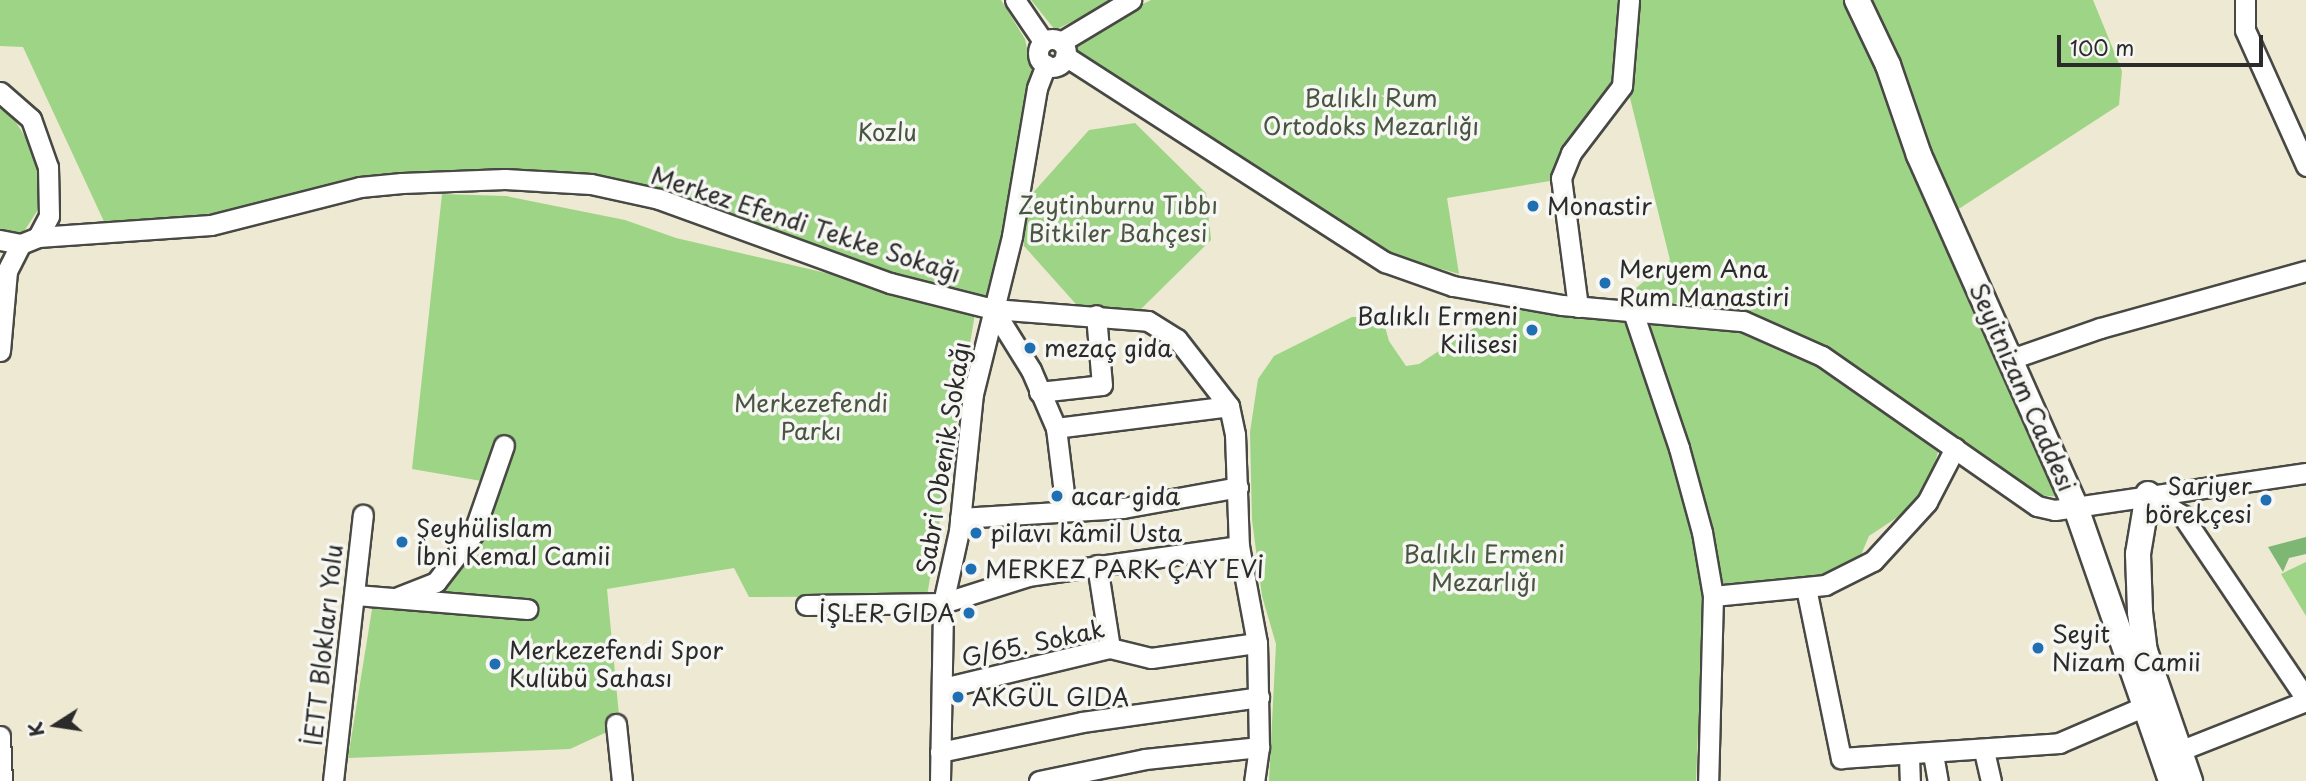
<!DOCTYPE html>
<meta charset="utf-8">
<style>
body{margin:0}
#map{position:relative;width:2306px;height:781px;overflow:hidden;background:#eee9d3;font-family:"Playpen Sans",sans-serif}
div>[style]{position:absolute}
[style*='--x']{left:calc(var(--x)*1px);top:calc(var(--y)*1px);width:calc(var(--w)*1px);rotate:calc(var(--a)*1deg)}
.green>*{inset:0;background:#9ed486}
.forest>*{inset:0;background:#7eb673}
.roads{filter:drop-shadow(2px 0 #484844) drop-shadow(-2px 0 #484844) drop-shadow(0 2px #484844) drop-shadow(0 -2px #484844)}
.minor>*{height:19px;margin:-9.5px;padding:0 9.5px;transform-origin:9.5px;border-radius:9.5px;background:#fff}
.minor>.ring{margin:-9.5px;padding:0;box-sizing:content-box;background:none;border:19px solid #fff;border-radius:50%}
.major>*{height:24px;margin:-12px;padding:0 12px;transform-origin:12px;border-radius:12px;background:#fff}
.dots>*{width:19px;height:19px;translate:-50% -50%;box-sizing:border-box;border:4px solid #f6f6f2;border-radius:50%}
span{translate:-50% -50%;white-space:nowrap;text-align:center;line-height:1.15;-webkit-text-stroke:7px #f6f6f2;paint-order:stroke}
.park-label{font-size:24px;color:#485542}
.poi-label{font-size:24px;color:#2b2b2b}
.left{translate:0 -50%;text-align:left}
.right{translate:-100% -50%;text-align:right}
.street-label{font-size:24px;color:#2b2b2b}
.north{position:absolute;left:21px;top:690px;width:70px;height:70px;-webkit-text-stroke:5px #f6f6f2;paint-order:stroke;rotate:258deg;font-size:19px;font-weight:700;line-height:28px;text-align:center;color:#2b2b2b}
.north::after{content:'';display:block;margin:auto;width:24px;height:32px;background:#2b2b2b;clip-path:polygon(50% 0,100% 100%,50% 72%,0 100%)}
.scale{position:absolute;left:2057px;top:35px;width:206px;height:32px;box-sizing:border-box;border:4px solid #2b2b2b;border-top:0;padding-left:9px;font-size:21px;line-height:24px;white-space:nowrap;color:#2b2b2b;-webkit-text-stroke:5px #f6f6f2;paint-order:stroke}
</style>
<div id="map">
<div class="green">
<div style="clip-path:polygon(0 0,1001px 0,1025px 39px,1032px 72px,1005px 223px,986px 296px,888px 272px,699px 202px,641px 187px,499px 173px,107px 228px,23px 47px,0 46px)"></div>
<div style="clip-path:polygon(1031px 0,1117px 0,1055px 30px)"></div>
<div style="clip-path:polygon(1151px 0,1620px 0,1614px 78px,1569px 147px,1556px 180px,1447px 198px,1459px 274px,1388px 254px,1339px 226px,1073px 49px,1100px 25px)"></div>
<div style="clip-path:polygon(1638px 0,1845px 0,2062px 497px,2035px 495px,1821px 348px,1748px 314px,1708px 304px,1619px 302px,1670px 260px,1628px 90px)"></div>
<div style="clip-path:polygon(1865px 0,2093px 0,2122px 71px,2119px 105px,1954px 212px)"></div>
<div style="clip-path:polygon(0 109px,12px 116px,33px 149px,41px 184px,41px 205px,23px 233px,0 232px)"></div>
<div style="clip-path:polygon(1135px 123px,1206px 193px,1211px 240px,1140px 310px,1083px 312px,1024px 246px,1022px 205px,1089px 130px)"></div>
<div style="clip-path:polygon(442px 194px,506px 196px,625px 220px,676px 238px,976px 308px,927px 596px,749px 597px,734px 568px,607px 589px,620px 726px,570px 749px,348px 758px,373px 603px,436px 590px,499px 484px,412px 469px)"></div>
<div style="clip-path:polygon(1524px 310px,1632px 324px,1679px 456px,1698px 549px,1703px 609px,1696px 781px,1269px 781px,1276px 644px,1262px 596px,1252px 520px,1250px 432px,1258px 379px,1274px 356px,1352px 317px,1382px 316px,1389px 341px,1406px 366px,1419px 364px,1489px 318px)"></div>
<div style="clip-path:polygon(1643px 323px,1743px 327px,1817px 363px,1938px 452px,1925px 499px,1869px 536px,1861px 555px,1822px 579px,1722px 588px,1710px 514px)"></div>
<div style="clip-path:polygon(2306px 562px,2306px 616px,2281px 574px)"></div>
</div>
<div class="forest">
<div style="clip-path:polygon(2306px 537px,2306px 554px,2289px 558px,2283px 572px,2268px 547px)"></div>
</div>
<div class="roads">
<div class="minor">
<div style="--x:1015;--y:0;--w:50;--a:55.7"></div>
<div style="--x:2245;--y:0;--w:30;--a:90"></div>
<div style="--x:2245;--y:30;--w:149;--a:65.8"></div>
<div class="ring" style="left:1038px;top:39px;width:9px;height:9px"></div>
<div style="--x:1061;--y:42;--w:82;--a:-31"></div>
<div style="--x:1065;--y:56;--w:381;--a:32.8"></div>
<div style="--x:1385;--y:262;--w:72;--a:19.4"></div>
<div style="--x:1453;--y:286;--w:111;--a:9.9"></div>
<div style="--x:1562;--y:305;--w:182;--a:5.1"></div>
<div style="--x:1743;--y:321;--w:86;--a:23.9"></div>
<div style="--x:1822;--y:356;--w:262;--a:34.9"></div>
<div style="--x:2037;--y:506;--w:18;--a:13"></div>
<div style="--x:2055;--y:510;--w:254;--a:-8.4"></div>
<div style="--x:0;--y:92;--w:41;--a:41.1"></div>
<div style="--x:31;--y:119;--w:51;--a:70.5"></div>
<div style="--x:48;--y:167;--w:49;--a:88.8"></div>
<div style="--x:49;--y:216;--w:24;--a:118"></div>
<div style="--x:0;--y:240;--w:21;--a:11"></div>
<div style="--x:21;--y:244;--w:18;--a:-22"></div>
<div style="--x:38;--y:237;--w:173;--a:-4"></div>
<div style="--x:211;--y:225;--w:154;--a:-14.3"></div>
<div style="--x:360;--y:187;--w:42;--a:-5.4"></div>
<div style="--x:402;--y:183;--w:103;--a:-2.2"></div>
<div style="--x:505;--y:179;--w:86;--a:3.3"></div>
<div style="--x:591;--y:184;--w:70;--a:12.4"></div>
<div style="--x:659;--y:199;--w:246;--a:20"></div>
<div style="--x:890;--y:283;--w:106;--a:14.2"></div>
<div style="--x:993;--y:309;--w:155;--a:4.4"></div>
<div style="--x:1148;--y:321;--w:34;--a:32"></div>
<div style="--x:1177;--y:339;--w:85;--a:52.2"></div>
<div style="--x:1229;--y:406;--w:29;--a:78"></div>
<div style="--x:1235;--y:434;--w:112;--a:88"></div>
<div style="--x:1239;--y:546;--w:99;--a:79.5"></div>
<div style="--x:1257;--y:643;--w:104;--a:88.9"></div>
<div style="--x:1259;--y:747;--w:34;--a:98"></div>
<div style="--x:1578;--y:307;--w:130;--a:-97.5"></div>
<div style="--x:1561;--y:178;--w:27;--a:-68"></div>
<div style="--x:1571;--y:153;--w:84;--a:-52.7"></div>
<div style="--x:1622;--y:86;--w:86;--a:-85.3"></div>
<div style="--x:993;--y:309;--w:72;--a:58.1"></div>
<div style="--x:1031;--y:370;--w:63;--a:66.7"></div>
<div style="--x:1056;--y:428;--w:83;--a:83"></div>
<div style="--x:1633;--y:312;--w:144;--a:71.3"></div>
<div style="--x:1679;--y:448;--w:87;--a:74.7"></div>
<div style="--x:1702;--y:532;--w:65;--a:80.2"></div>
<div style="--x:1713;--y:596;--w:185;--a:91.5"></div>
<div style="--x:0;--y:351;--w:80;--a:-85"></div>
<div style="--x:7;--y:271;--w:30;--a:-63"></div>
<div style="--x:2011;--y:359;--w:94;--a:-19.2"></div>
<div style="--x:2100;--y:328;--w:214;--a:-15.5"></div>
<div style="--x:1039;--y:392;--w:63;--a:-6.3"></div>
<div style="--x:1102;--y:385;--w:70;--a:-94.9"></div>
<div style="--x:1056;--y:428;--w:174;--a:-7.2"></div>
<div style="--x:2148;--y:494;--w:40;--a:32"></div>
<div style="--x:2182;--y:515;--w:222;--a:56"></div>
<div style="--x:960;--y:518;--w:163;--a:-3.5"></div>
<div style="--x:1123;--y:508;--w:117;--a:-10.3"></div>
<div style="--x:1097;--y:565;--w:84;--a:81.1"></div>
<div style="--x:1806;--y:588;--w:174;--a:78.4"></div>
<div style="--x:1841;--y:758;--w:219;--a:-3.9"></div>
<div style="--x:2059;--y:743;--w:107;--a:-23.2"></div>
<div style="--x:356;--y:595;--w:172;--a:4.7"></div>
<div style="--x:1713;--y:596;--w:113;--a:-5.6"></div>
<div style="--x:1825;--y:585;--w:54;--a:-26.6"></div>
<div style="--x:1873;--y:561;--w:80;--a:-47.5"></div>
<div style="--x:1927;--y:502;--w:61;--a:-62.6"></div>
<div style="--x:398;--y:597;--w:41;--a:-21.5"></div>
<div style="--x:436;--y:582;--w:61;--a:-52.4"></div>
<div style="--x:473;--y:534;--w:94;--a:-70.8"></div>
<div style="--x:806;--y:605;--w:137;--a:-0.8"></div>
<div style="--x:943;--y:603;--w:89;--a:-17.6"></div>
<div style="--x:1028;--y:576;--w:213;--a:-8.1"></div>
<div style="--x:943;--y:688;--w:172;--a:-13.5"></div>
<div style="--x:1110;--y:648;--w:42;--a:13.7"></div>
<div style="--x:1151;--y:658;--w:107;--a:-8.1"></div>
<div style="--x:616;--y:724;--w:57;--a:84"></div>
<div style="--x:0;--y:736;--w:45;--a:87.5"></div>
<div style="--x:1984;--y:751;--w:31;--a:77"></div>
<div style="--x:2179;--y:751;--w:136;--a:-21.5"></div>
<div style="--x:940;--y:752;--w:145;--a:-11.9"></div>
<div style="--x:1082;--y:722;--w:179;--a:-8"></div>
<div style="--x:1933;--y:754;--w:27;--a:80"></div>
<div style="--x:1909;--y:756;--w:25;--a:88"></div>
<div style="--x:333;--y:781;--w:268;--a:-83.6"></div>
<div style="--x:940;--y:781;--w:178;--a:-89"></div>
<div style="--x:943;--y:603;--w:74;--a:-77.5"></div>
<div style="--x:959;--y:531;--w:138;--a:-84.2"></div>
<div style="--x:973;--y:394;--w:163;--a:-76.1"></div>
<div style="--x:1012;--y:236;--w:150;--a:-80.4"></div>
<div style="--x:1037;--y:88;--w:25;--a:-69"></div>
<div style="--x:1039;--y:781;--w:108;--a:-11.7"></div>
<div style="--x:1145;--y:759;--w:115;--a:-6"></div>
</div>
<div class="major">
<div style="--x:1857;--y:0;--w:72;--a:64.5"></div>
<div style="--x:1888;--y:65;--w:95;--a:71"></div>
<div style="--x:1919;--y:155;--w:383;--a:66"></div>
<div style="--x:2075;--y:505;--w:292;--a:70.8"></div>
<div style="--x:2148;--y:494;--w:61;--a:99.5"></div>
<div style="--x:2138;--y:554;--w:58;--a:88"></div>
<div style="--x:2140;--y:612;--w:39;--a:83"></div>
<div style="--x:2145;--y:651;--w:138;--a:70.9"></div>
</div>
</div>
<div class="dots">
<div style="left:1533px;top:206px;background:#1f6fb2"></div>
<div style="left:1605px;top:283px;background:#1f6fb2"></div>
<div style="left:1532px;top:330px;background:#1f6fb2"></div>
<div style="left:1030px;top:348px;background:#1f6fb2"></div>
<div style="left:1057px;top:496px;background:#1f6fb2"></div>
<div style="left:2266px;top:500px;background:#1f6fb2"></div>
<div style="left:976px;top:533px;background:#1f6fb2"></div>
<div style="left:402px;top:542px;background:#1f6fb2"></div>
<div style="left:971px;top:569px;background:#1f6fb2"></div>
<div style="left:969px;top:613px;background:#1f6fb2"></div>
<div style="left:2038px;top:648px;background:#1f6fb2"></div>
<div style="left:495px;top:664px;background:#1f6fb2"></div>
<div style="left:958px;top:697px;background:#1f6fb2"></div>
</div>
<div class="park-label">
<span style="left:1371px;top:112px">Balıklı Rum<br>Ortodoks Mezarlığı</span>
<span style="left:887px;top:132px">Kozlu</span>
<span style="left:1118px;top:219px">Zeytinburnu Tıbbı<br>Bitkiler Bahçesi</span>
<span style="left:811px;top:417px">Merkezefendi<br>Parkı</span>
<span style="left:1484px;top:568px">Balıklı Ermeni<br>Mezarlığı</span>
</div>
<div class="poi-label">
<span class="left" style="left:1547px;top:206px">Monastir</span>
<span class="left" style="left:1619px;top:283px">Meryem Ana<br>Rum Manastiri</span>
<span class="right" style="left:1518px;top:330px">Balıklı Ermeni<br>Kilisesi</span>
<span class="left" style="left:1044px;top:348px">mezaç gida</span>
<span class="right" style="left:2252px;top:500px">Sariyer<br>börekçesi</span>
<span class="left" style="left:1071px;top:496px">acar gida</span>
<span class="left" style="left:416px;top:542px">Şeyhülislam<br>İbni Kemal Camii</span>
<span class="left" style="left:990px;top:533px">pilavı kâmil Usta</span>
<span class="left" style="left:985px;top:569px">MERKEZ PARK ÇAY EVİ</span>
<span class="right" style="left:955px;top:613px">İŞLER GIDA</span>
<span class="left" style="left:2052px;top:648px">Seyit<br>Nizam Camii</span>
<span class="left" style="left:509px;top:664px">Merkezefendi Spor<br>Kulübü Sahası</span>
<span class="left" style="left:972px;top:697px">AKGÜL GIDA</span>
</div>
<div class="street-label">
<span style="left:806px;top:224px;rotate:18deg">Merkez Efendi Tekke Sokağı</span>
<span style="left:2023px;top:387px;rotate:66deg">Seyitnizam Caddesi</span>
<span style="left:943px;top:458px;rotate:-81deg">Sabri Obenik Sokağı</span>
<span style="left:1033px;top:643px;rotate:-12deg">G/65. Sokak</span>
<span style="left:323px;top:645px;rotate:-84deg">İETT Blokları Yolu</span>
</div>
<div class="north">K</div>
<div class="scale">100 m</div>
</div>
